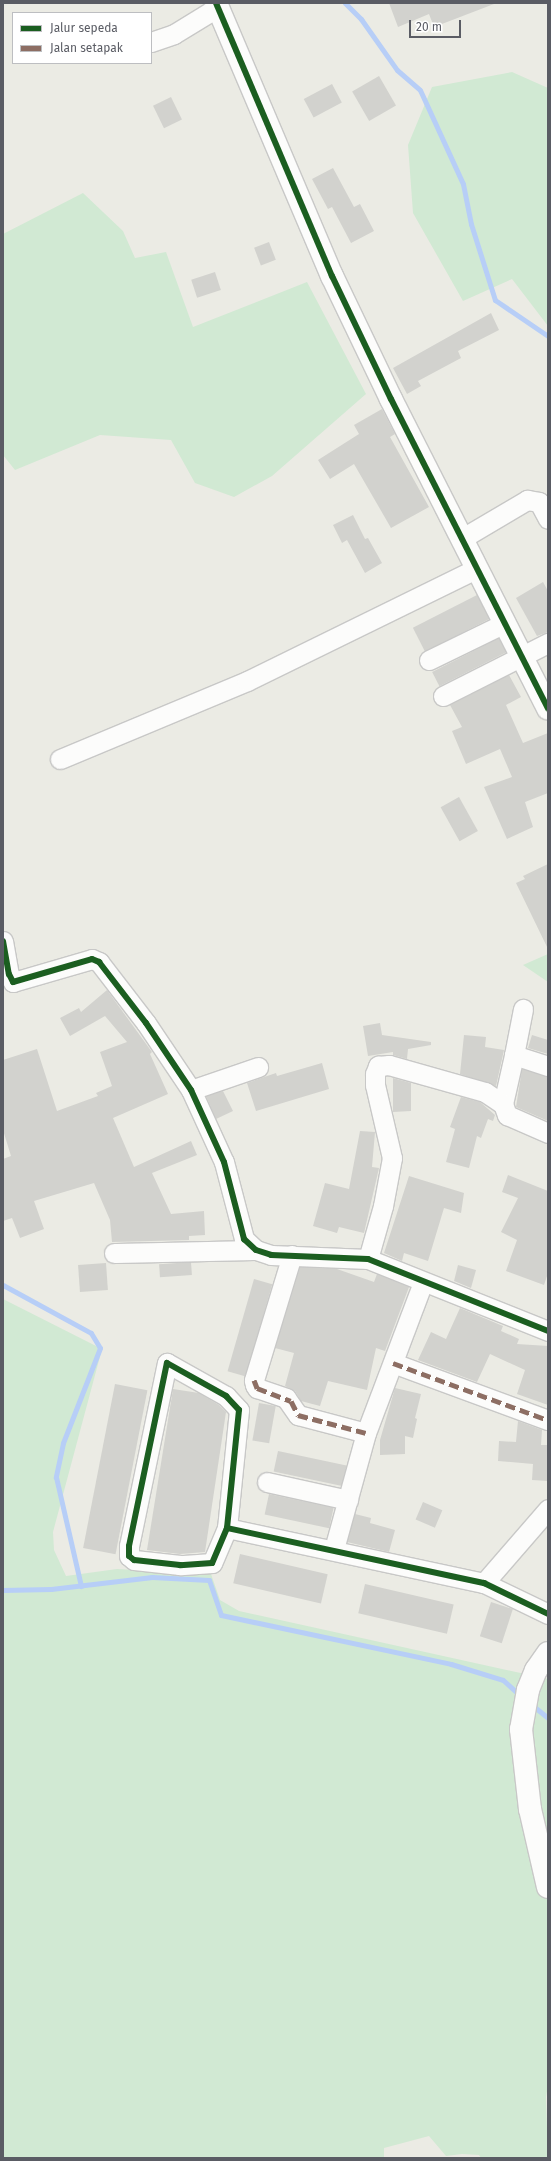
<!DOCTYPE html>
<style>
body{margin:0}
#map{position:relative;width:551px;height:2161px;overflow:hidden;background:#ebebe4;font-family:"Fira Sans",sans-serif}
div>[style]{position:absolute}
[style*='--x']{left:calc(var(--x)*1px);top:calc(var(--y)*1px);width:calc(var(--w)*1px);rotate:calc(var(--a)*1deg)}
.green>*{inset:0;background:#d1e9d3}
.stream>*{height:5px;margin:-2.5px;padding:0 2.5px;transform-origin:2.5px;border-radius:2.5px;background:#b7cef7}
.building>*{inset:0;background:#d2d2ce;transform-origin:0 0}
.roads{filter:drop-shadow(1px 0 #c8c8c7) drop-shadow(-1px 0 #c8c8c7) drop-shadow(0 1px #c8c8c7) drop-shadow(0 -1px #c8c8c7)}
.minor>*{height:19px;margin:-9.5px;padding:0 9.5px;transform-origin:9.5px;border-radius:9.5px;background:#fcfcfb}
.tertiary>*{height:22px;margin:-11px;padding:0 11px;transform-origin:11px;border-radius:11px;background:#fcfcfb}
.quiet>*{height:5px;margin-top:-2.5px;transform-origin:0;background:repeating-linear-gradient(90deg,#8d6e63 0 10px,transparent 0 15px)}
.cycleway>*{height:6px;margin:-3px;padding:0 3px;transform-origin:3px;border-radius:3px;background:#1b5e20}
span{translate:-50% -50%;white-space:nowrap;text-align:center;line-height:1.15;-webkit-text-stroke:3.5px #fff;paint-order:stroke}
.frame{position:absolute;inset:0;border:4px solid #5a5c64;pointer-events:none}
.legend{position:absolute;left:12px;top:12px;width:140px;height:52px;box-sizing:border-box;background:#fff;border:1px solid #bdbec1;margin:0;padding:5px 7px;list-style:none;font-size:12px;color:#5a5c64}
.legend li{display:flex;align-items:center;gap:8px;height:20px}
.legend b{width:20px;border:1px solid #bdbec1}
.scale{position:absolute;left:409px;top:20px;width:52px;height:18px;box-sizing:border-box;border:2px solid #5a5c64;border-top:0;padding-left:5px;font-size:12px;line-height:14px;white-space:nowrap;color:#5a5c64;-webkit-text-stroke:3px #fff;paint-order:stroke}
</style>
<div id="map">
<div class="green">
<div style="clip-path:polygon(512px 72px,548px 88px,548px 326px,512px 279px,463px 301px,413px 213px,408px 145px,432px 87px)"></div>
<div style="clip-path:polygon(83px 193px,123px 231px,135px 258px,166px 252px,193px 327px,307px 282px,366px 394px,272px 476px,234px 497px,195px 483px,171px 440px,100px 435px,15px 470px,3px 455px,3px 234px)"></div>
<div style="clip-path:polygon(548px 954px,548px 982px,523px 965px)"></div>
<div style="clip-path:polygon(3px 1299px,102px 1349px,53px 1532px,54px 1550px,66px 1576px,117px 1569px,211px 1574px,220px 1600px,239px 1611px,548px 1679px,548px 2086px,546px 2097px,548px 2158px,481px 2158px,479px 2155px,462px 2154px,446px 2156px,429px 2136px,384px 2148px,384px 2158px,3px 2158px)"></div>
</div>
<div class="stream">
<div style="--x:345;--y:3;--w:23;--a:45"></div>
<div style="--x:361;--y:19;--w:62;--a:54.8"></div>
<div style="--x:397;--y:70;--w:30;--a:41"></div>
<div style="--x:420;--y:90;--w:103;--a:65.4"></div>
<div style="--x:463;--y:184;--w:41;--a:78.7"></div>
<div style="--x:471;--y:224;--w:80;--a:72.5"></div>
<div style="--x:495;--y:300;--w:64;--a:34.2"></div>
<div style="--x:3;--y:1285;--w:100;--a:28.6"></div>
<div style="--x:91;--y:1333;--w:17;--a:59"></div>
<div style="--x:100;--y:1348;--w:102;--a:111.3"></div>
<div style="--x:63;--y:1443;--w:35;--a:102"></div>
<div style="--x:56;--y:1477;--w:112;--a:77.1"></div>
<div style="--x:3;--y:1590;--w:48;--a:-1.2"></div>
<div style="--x:51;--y:1589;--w:102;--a:-6.8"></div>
<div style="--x:152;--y:1577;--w:57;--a:3"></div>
<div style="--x:209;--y:1580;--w:37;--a:71"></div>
<div style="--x:221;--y:1615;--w:235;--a:12"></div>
<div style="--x:451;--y:1664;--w:54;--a:17.1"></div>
<div style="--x:503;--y:1680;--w:24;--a:42"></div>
<div style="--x:532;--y:1705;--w:21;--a:39"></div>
</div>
<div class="building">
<div style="clip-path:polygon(389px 3px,493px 3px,494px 4px,434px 27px,429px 14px,398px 27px)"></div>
<div style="left:379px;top:76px;width:34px;height:31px;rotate:60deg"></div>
<div style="left:332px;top:84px;width:21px;height:32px;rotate:62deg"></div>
<div style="left:171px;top:97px;width:25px;height:20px;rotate:64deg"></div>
<div style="clip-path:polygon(333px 168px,354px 207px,360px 204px,374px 231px,351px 243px,332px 207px,328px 209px,312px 179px)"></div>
<div style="left:269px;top:242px;width:19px;height:16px;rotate:69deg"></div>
<div style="left:215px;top:272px;width:19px;height:25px;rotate:72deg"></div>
<div style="clip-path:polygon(491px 313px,499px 330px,458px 351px,461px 358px,418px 381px,421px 386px,407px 394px,393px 368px)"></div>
<div style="clip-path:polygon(382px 409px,395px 434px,390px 437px,429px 507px,391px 528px,354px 464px,330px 479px,318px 460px,359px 434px,354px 425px)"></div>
<div style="clip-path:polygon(353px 515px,365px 539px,368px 538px,382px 563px,365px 573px,347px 540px,342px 543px,333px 525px)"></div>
<div style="clip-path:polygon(543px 582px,548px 591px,548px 632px,537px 636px,516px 598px)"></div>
<div style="left:477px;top:595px;width:27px;height:72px;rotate:63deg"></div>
<div style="left:499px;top:638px;width:16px;height:75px;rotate:63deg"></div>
<div style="clip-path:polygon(509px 675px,521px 697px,506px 705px,523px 743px,548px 733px,548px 793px,525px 802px,533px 827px,507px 839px,484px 787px,512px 777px,500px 749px,466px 764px,452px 731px,462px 727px,450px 705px)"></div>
<div style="left:459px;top:797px;width:39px;height:21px;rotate:61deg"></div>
<div style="clip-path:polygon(548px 864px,548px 949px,516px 883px,525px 879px,523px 876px)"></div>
<div style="clip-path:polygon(107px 990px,152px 1052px,150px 1054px,168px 1094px,113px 1118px,134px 1167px,191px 1141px,197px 1155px,152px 1173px,171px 1214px,204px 1211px,205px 1235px,189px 1236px,189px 1240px,112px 1242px,110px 1220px,94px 1183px,34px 1201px,44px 1229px,20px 1238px,12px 1218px,3px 1221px,3px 1159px,11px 1156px,3px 1130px,3px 1060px,37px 1049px,57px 1111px,98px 1096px,96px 1093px,112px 1086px,100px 1052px,127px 1042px,105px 1016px,70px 1036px,60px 1018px,79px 1008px,81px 1012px)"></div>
<div style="clip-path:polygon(380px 1023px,382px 1035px,431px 1042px,431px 1045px,408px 1049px,407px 1059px,393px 1055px,393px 1052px,368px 1056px,363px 1026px)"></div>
<div style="clip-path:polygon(464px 1035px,486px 1037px,485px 1047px,504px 1050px,496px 1086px,460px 1074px)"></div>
<div style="clip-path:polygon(532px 1035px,548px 1040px,548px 1054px,528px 1048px)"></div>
<div style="clip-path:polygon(322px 1063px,329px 1089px,256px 1111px,247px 1083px,276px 1073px,277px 1076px)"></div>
<div style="clip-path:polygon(522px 1069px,548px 1077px,548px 1121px,516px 1107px)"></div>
<div style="clip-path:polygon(393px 1078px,411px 1083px,411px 1111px,393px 1112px)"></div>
<div style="clip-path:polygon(223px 1091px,233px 1111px,216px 1119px,206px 1096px)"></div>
<div style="clip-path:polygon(461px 1097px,480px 1102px,495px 1115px,493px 1121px,488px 1119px,481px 1138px,477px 1136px,469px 1168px,446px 1162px,455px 1129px,450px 1127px)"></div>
<div style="clip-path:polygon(360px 1131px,375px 1132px,372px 1167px,379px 1168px,364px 1233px,339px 1227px,337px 1233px,313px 1226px,325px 1183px,349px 1189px)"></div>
<div style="clip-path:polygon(508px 1175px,548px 1191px,548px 1273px,544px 1285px,506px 1271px,517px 1240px,501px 1232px,518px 1198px,502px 1192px)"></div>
<div style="clip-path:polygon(409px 1176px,464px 1193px,461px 1213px,444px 1208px,428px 1261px,404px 1253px,402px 1261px,384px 1253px)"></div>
<div style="left:191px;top:1262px;width:13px;height:32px;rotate:86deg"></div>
<div style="left:106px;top:1263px;width:27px;height:28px;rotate:86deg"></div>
<div style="clip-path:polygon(458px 1265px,476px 1270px,471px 1288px,454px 1281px)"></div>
<div style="clip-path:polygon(300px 1267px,337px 1269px,374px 1282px,377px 1274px,409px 1287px,385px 1351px,376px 1348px,367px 1390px,328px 1381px,320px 1406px,301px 1401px,295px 1391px,285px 1386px,294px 1353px,275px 1348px)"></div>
<div style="left:254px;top:1279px;width:19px;height:96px;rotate:16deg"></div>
<div style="clip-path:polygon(460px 1308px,503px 1326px,501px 1331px,519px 1339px,517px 1344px,548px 1346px,548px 1405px,517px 1394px,525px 1370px,490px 1354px,477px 1382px,418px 1360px,431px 1332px,446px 1339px)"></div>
<div style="left:115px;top:1384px;width:33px;height:167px;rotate:11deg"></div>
<div style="clip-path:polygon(395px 1388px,421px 1394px,415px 1418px,417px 1419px,413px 1438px,405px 1436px,405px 1454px,380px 1455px,380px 1440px)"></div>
<div style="clip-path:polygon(173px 1389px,199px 1393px,219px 1405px,226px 1412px,205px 1552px,180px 1554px,147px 1550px)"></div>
<div style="left:259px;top:1403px;width:17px;height:38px;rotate:10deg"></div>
<div style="clip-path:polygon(518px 1421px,542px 1430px,541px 1445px,548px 1445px,548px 1481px,532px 1480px,533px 1464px,498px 1461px,499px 1441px,516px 1442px)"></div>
<div style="left:278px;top:1451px;width:70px;height:21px;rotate:12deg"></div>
<div style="left:269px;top:1494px;width:66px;height:21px;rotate:12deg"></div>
<div style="left:423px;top:1502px;width:21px;height:19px;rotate:23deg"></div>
<div style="clip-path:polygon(355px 1514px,371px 1518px,370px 1523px,395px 1530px,389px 1552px,347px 1542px)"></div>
<div style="left:240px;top:1554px;width:90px;height:30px;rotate:13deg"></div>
<div style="left:365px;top:1584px;width:91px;height:30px;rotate:13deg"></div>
<div style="left:491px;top:1602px;width:23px;height:36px;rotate:18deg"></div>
</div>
<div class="roads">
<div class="minor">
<div style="--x:151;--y:42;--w:24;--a:-19"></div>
<div style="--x:174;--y:34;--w:52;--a:-31.5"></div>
<div style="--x:461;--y:539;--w:77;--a:-30.6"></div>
<div style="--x:527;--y:500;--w:12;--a:9"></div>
<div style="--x:539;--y:502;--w:19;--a:62"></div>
<div style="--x:429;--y:660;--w:85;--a:-26"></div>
<div style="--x:443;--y:696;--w:118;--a:-26.8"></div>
<div style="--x:60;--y:759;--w:203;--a:-22.6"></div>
<div style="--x:247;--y:681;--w:255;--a:-26.1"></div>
<div style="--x:3;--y:941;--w:34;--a:80"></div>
<div style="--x:9;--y:974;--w:9;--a:63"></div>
<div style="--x:13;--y:982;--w:82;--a:-16.2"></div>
<div style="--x:92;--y:959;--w:8;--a:23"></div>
<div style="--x:99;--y:962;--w:77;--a:52.4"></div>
<div style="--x:146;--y:1023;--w:81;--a:56.1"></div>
<div style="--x:191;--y:1090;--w:79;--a:65.4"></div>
<div style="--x:224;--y:1162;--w:80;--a:75.4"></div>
<div style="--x:244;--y:1239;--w:16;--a:43"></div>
<div style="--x:256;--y:1250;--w:16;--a:18"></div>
<div style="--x:271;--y:1255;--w:97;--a:2.4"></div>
<div style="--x:368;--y:1259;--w:194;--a:21.8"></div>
<div style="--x:514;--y:1055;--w:47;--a:-78.9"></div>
<div style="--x:191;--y:1090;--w:71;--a:-18.9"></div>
<div style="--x:503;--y:1104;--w:50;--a:-77.3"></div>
<div style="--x:514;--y:1055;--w:36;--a:18"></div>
<div style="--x:114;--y:1253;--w:142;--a:-1.2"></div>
<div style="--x:292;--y:1255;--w:131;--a:106.9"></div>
<div style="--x:254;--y:1380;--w:5;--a:79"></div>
<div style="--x:255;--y:1385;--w:4;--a:56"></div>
<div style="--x:257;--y:1388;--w:31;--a:19"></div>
<div style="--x:286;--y:1398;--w:21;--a:55"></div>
<div style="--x:298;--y:1415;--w:70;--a:14.8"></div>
<div style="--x:368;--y:1259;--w:55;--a:-74.2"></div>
<div style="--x:383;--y:1206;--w:49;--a:-79.4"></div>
<div style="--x:392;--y:1158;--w:75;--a:-103.1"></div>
<div style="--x:375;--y:1085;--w:11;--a:-90"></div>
<div style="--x:375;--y:1074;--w:9;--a:-69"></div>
<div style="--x:378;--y:1066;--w:11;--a:-5"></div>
<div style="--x:389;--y:1065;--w:100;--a:15.7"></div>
<div style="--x:485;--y:1092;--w:22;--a:34"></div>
<div style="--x:503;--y:1104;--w:12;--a:70"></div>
<div style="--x:507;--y:1115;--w:45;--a:23.7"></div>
<div style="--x:393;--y:1363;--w:165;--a:20.2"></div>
<div style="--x:267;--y:1482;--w:83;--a:12.5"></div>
<div style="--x:227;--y:1528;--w:38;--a:113"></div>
<div style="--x:212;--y:1563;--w:32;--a:176"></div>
<div style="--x:180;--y:1565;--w:46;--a:-173.8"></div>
<div style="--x:134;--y:1560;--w:6;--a:-141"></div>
<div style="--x:129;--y:1556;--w:10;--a:-90"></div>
<div style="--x:129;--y:1546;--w:187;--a:-78.3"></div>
<div style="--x:167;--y:1363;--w:68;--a:29.2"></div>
<div style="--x:226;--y:1396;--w:19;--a:47"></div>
<div style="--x:239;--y:1410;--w:119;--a:95.8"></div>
<div style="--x:227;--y:1528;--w:263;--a:12.1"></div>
<div style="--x:484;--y:1583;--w:71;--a:25.8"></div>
<div style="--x:334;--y:1549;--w:120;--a:-74.6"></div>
<div style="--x:366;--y:1433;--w:161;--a:-69.3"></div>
<div style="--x:484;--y:1583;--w:98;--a:-49.1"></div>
</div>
<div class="tertiary">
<div style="--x:216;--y:3;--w:297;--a:67"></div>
<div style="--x:332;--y:276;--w:136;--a:64.4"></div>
<div style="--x:391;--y:399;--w:347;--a:63.1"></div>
<div style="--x:548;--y:1653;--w:21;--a:125"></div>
<div style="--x:536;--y:1670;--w:22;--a:112"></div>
<div style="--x:528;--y:1690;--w:40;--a:100"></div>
<div style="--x:521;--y:1729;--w:81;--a:83.6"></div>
<div style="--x:530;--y:1809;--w:80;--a:77"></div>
</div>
</div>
<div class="quiet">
<div style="--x:393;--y:1363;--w:165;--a:20.2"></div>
<div style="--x:254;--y:1380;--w:9;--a:69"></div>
<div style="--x:257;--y:1388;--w:36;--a:21"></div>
<div style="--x:291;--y:1401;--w:16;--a:63"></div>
<div style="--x:298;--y:1415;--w:70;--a:14.8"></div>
</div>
<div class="cycleway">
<div style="--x:216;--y:3;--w:297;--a:67"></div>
<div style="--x:332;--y:276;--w:136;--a:64.4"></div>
<div style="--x:391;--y:399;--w:347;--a:63.1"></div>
<div style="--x:3;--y:941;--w:34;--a:80"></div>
<div style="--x:9;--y:974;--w:9;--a:63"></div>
<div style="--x:13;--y:982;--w:82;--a:-16.2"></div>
<div style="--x:92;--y:959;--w:8;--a:23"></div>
<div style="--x:99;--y:962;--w:77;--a:52.4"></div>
<div style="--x:146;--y:1023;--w:81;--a:56.1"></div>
<div style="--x:191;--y:1090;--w:79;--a:65.4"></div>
<div style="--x:224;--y:1162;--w:80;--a:75.4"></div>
<div style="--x:244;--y:1239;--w:16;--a:43"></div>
<div style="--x:256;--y:1250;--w:16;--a:18"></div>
<div style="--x:271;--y:1255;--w:97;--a:2.4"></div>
<div style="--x:368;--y:1259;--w:194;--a:21.8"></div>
<div style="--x:227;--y:1528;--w:38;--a:113"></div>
<div style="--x:212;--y:1563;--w:32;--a:176"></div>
<div style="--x:180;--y:1565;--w:46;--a:-173.8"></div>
<div style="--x:134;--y:1560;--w:6;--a:-141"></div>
<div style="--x:129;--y:1556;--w:10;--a:-90"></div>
<div style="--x:129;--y:1546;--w:187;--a:-78.3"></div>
<div style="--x:167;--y:1363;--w:68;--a:29.2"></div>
<div style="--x:226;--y:1396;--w:19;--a:47"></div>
<div style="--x:239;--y:1410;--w:119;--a:95.8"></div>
<div style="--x:227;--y:1528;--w:263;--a:12.1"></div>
<div style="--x:484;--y:1583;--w:71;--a:25.8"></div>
</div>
<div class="frame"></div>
<ul class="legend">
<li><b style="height:5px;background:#1b5e20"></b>Jalur sepeda</li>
<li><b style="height:5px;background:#8d6e63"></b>Jalan setapak</li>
</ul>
<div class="scale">20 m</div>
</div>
